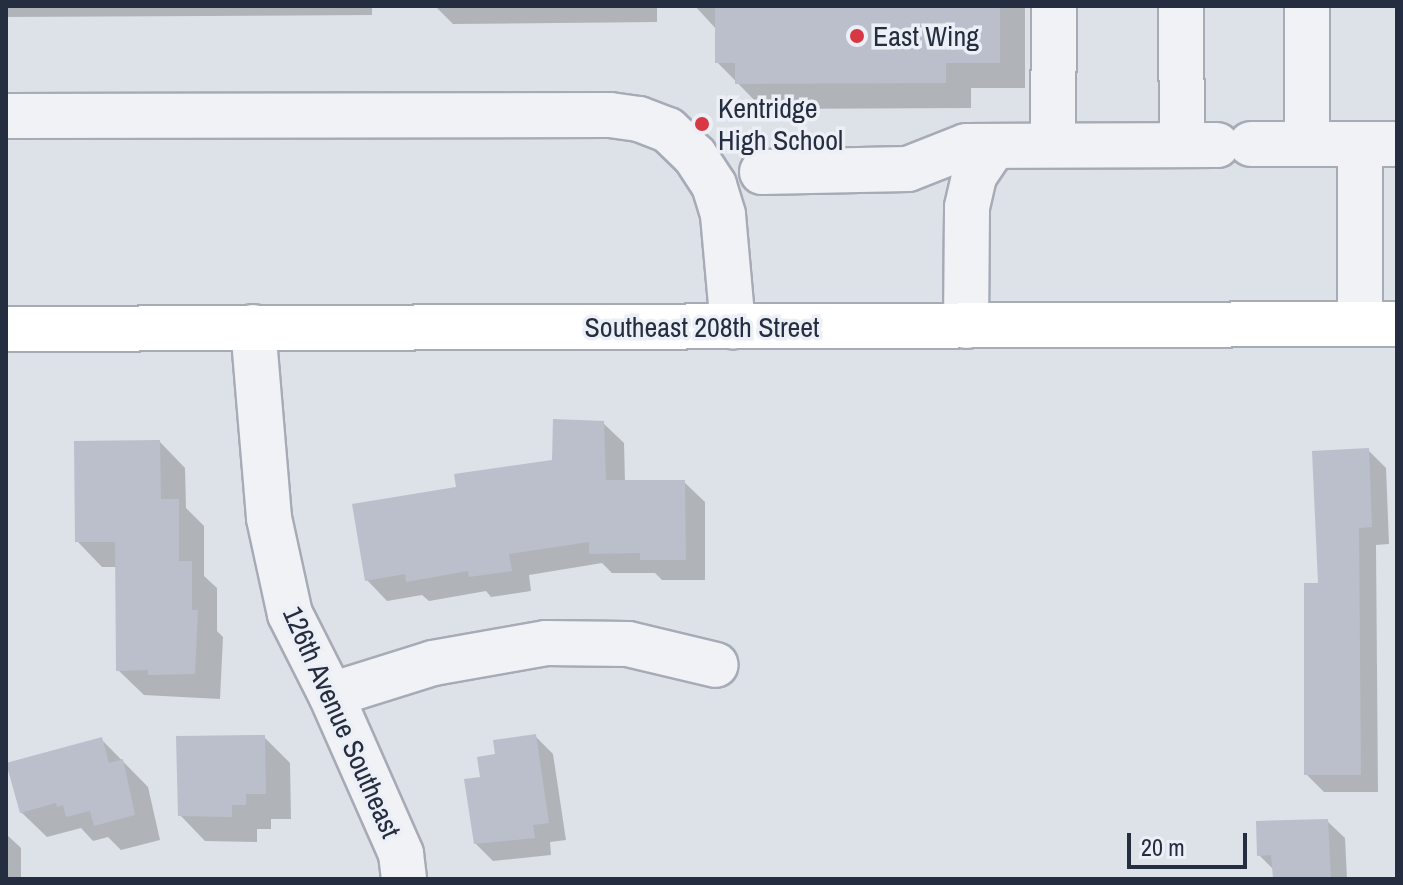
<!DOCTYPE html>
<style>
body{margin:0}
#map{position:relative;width:1403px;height:885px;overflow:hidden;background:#dde1e8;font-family:"Archivo Narrow",sans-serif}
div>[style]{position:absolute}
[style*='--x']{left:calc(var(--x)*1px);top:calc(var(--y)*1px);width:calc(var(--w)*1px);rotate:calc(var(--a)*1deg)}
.shadow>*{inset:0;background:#0003}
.building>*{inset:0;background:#babfcb}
.roads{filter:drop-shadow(2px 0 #a6abb6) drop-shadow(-2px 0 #a6abb6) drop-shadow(0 2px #a6abb6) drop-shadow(0 -2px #a6abb6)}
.minor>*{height:44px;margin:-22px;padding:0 22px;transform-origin:22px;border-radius:22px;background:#f0f2f6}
.major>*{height:44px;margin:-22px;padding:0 22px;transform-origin:22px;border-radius:22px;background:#fff}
.dots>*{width:22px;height:22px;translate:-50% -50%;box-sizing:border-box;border:4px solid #ecf0f6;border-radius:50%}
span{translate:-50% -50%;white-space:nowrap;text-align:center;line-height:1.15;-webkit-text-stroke:7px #ecf0f6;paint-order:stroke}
.poi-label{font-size:28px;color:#252d40}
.left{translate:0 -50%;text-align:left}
.street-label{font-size:28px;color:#252d40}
.frame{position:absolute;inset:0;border:8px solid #252d40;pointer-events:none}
.scale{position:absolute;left:1127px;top:833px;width:120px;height:36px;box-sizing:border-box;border:4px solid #252d40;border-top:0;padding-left:10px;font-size:24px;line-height:28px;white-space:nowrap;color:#252d40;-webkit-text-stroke:6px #ecf0f6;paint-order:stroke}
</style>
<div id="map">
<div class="shadow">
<div style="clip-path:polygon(6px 6px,372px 6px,372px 15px,6px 17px)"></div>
<div style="clip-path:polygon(435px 6px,657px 6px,657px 22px,453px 24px)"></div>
<div style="clip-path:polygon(695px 6px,1025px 6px,1025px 88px,971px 88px,971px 108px,763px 109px,717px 62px,717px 30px)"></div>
<div style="clip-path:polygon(603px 423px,624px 443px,625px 482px,684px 482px,705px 502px,705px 580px,662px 580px,655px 573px,612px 573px,602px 563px,529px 575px,531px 591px,491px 597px,486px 591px,429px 601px,422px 595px,387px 601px,367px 580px,458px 489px,554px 462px)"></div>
<div style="clip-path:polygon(160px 442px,185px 468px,186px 508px,204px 526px,204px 576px,217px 588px,217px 631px,223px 637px,220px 699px,144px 695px,118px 670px,117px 567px,102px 567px,77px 541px)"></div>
<div style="clip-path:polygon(1368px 450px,1386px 468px,1389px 544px,1376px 545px,1378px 792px,1324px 792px,1306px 774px,1320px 585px)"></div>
<div style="clip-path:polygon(535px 736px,553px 754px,566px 840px,550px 842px,551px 855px,493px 861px,475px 843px,483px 778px,498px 756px)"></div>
<div style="clip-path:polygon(264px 737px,290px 763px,291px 819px,271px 819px,271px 829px,257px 829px,257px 842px,205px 841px,180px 815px)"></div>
<div style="clip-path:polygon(101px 739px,148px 787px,160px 840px,121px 850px,108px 837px,93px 841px,81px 828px,47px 837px,21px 812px)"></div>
<div style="clip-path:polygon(1327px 821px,1345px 838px,1347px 879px,1275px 879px,1274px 870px,1259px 855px)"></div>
<div style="clip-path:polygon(6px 834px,21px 848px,21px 879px,6px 879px)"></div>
</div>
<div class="building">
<div style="clip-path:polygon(715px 6px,1000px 6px,1000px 63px,946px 63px,946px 83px,735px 84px,735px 63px,715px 63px)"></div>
<div style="clip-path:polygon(553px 419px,604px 421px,606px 480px,685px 480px,686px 560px,640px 560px,640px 553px,589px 554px,589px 542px,509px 554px,512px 571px,469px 577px,468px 571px,406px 582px,405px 574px,365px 581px,352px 504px,456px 487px,454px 474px,552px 460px)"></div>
<div style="clip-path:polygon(160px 440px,161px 499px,179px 499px,179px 561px,192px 561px,192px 610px,198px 610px,195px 674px,148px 675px,148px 670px,116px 671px,115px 542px,75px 542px,74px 441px)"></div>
<div style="clip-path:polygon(1369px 448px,1372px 527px,1359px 528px,1361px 775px,1304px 775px,1304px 583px,1318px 583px,1312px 451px)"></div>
<div style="clip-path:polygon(536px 734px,549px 823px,533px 825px,535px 838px,474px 844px,464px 779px,480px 777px,477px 757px,495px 754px,493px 740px)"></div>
<div style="clip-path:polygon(265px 735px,266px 794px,246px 794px,246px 805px,232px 805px,232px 817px,178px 816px,176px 736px)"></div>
<div style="clip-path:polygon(102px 737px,109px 763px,123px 759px,135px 815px,94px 826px,90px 811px,66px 817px,63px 805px,57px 807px,56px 803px,20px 813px,6px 763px)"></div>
<div style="clip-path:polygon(1328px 819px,1331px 879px,1273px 879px,1271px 855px,1257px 856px,1256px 821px)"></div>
</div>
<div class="roads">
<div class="minor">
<div style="--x:1181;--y:6;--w:139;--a:89.6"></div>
<div style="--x:1307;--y:6;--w:138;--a:90"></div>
<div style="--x:6;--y:116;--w:604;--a:-0.09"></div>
<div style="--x:610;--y:115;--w:29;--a:8"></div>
<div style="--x:639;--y:119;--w:31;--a:21"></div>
<div style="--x:668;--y:130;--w:37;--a:44"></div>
<div style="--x:695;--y:156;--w:35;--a:57"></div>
<div style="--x:714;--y:185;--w:31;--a:73"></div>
<div style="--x:723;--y:215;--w:112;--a:84.9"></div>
<div style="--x:1251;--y:144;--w:146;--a:0"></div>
<div style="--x:1360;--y:144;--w:180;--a:90"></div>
<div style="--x:1053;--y:145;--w:139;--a:-89.6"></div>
<div style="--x:762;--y:172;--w:146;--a:-1.2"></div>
<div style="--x:908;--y:169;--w:62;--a:-21.6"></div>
<div style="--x:966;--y:146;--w:251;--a:-0.2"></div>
<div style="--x:966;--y:326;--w:119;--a:-89.5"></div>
<div style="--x:967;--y:207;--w:32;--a:-77"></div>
<div style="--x:974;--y:176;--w:36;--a:-56"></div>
<div style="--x:253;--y:327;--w:192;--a:85.2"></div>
<div style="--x:269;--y:518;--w:98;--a:77.7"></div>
<div style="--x:290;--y:614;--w:91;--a:63.2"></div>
<div style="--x:331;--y:695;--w:174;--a:66.2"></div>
<div style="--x:401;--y:854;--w:25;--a:83"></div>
<div style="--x:331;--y:695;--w:107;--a:-17.4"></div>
<div style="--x:433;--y:663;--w:115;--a:-10"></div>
<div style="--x:546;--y:643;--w:82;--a:0.7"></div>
<div style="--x:628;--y:644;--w:90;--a:13.4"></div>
</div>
<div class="major">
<div style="--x:6;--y:329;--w:1391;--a:-0.21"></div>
</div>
</div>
<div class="dots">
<div style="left:857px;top:36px;background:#d83744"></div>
<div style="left:702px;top:124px;background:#d83744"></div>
</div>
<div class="poi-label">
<span class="left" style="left:873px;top:36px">East Wing</span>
<span class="left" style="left:718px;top:124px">Kentridge<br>High School</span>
</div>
<div class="street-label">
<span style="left:702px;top:327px">Southeast 208th Street</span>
<span style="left:342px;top:722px;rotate:66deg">126th Avenue Southeast</span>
</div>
<div class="frame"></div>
<div class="scale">20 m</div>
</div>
